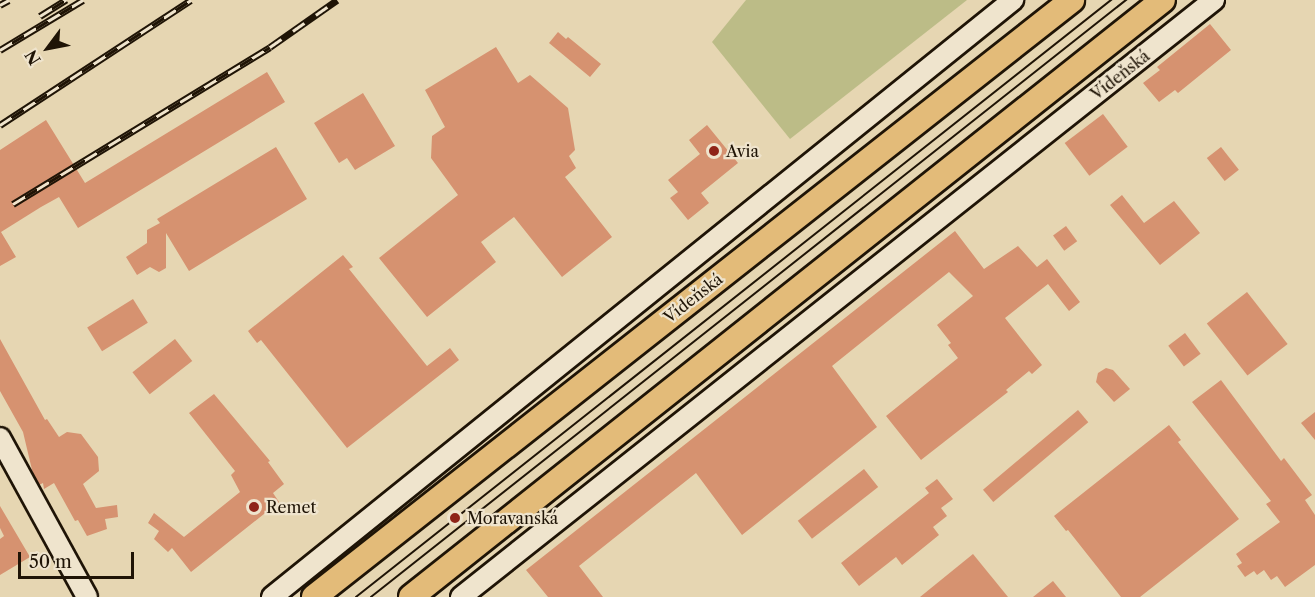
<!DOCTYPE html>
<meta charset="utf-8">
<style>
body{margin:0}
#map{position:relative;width:1315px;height:597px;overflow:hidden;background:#e6d6b2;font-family:"Libre Caslon Text",serif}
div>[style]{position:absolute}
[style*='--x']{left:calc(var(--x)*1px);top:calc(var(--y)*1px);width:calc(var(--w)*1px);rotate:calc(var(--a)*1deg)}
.green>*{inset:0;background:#bcbc87}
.building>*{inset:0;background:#d69270;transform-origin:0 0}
.roads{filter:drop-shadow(2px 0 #1f1406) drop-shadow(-2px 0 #1f1406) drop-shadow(0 2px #1f1406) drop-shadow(0 -2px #1f1406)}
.secondary>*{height:20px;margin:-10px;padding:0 10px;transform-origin:10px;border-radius:10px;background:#efe4cd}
.highway>*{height:24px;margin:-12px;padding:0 12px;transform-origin:12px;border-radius:12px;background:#e3bb79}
.tram>*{height:1.5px;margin:-0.75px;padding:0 0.75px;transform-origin:0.75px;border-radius:0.75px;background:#1f1406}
.rail>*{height:7px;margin-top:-3.5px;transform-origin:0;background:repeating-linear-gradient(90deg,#efe4cd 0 14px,#1f1406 0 28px);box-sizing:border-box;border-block:2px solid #1f1406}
.dots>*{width:16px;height:16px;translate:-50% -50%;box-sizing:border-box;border:3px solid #efe4cd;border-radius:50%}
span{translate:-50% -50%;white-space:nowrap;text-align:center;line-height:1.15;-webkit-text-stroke:4.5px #efe4cd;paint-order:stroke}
.street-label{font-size:16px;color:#1f1406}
.poi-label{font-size:16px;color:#1f1406}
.left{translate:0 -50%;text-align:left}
.north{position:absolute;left:18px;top:18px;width:60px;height:60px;-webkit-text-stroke:4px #efe4cd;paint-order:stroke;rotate:238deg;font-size:16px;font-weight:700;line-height:24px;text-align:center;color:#1f1406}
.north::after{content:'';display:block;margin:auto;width:21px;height:27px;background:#1f1406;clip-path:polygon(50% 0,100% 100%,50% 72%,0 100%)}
.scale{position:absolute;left:18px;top:552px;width:116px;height:27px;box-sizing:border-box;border:3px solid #1f1406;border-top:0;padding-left:8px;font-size:18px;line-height:21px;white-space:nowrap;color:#1f1406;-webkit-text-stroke:4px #efe4cd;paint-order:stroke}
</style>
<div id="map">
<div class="green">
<div style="clip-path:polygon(746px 0,967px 0,790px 139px,712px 42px)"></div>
</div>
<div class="building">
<div style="clip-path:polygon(1210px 24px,1231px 50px,1178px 93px,1175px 90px,1159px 102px,1143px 83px,1160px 70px,1157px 67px)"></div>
<div style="clip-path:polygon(558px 32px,566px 39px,568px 37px,601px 64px,590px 77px,549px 43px)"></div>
<div style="clip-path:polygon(496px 47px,518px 83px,530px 75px,568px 108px,575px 150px,569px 156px,576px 168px,565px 177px,612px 237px,562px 277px,514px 217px,481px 242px,496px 262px,427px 317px,379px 258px,458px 195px,431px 158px,432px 136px,445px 127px,425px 90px)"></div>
<div style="clip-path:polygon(267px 72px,285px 102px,78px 228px,59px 197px,41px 207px,1px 232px,16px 257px,0 266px,0 150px,46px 120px,85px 183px)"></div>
<div style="clip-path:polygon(363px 93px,395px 146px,355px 170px,347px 158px,339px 163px,314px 123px)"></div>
<div style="left:1103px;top:114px;width:41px;height:48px;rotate:53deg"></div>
<div style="clip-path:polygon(707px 125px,738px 163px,701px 193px,709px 203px,688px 220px,670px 198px,678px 192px,668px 180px,700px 154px,689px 140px)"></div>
<div style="clip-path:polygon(276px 147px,307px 199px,189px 271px,166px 233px,166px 268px,159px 272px,150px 267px,137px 275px,126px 257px,147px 243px,147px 230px,160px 223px,157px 219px)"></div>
<div style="left:1221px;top:147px;width:29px;height:18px;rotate:52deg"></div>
<div style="clip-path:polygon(1122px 195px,1144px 223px,1174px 201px,1200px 233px,1160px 265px,1110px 205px)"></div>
<div style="left:1066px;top:226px;width:19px;height:16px;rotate:54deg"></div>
<div style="clip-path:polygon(955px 231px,984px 269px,1018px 246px,1037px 267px,1047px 259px,1080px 302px,1069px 311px,1048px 284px,1005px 318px,1042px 365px,1032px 374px,1029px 371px,1006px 390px,1008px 392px,921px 460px,886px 416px,958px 358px,948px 345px,951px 343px,937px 325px,973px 296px,949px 272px,832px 366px,877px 427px,742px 535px,696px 473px,579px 566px,603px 597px,548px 597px,526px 570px)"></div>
<div style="clip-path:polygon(343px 255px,353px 267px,349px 269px,427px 366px,450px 348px,459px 360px,347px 448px,261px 340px,257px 343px,248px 331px)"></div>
<div style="left:1247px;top:292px;width:66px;height:51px;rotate:52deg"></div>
<div style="left:133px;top:299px;width:28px;height:54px;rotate:58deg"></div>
<div style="left:1185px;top:333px;width:26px;height:21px;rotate:53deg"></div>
<div style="clip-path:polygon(0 339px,45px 420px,47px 419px,59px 437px,67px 432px,81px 434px,98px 457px,99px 471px,83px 484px,96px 508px,117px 505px,118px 517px,105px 519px,107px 529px,87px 536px,78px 520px,75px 521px,54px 483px,44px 489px,43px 483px,39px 485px,33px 474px,23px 432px,0 391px)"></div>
<div style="left:175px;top:339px;width:28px;height:54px;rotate:52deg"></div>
<div style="clip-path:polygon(1106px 368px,1113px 370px,1130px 389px,1114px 402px,1096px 382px,1098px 373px)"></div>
<div style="clip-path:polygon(1221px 380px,1281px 461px,1284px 458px,1312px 495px,1305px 500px,1315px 515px,1315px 565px,1285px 587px,1277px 576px,1271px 580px,1264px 570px,1257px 575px,1254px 571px,1245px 577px,1237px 566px,1242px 563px,1236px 554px,1280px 522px,1266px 504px,1271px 501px,1192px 402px)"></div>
<div style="clip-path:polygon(214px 394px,270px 461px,268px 462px,284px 484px,273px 493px,279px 502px,191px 572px,172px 548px,168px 552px,154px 539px,159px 531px,148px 523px,154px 513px,184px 537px,240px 492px,231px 475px,235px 471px,189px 413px)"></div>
<div style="left:1078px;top:410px;width:16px;height:124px;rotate:50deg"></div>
<div style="clip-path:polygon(1315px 412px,1315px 440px,1301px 423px)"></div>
<div style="clip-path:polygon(1169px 425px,1181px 440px,1178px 442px,1239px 519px,1140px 597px,1121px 597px,1068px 530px,1066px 531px,1054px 516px)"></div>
<div style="left:864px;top:469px;width:23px;height:84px;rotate:52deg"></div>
<div style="clip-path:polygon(937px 479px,953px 499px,941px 508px,947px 516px,933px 527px,939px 535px,902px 565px,896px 557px,859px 586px,841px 563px,929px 493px,925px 488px)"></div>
<div style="clip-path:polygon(0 506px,30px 557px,0 575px,0 539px,4px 536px,0 528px)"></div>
<div style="clip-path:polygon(973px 554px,1008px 597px,920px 597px)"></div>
<div style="clip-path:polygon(1053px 581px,1066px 597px,1033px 597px)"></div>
</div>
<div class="roads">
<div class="secondary">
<div style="--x:0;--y:438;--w:181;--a:61.3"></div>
<div style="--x:272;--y:597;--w:952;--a:-38.86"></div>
<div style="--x:461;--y:597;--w:961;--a:-38.41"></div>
</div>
<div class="highway">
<div style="--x:314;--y:597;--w:965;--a:-38.22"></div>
<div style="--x:411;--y:597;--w:960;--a:-38.45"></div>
</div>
</div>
<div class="tram">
<div style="--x:356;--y:597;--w:963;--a:-38.33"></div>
<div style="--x:371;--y:597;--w:963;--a:-38.33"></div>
</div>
<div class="rail">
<div style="--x:0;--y:5;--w:10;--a:-29"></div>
<div style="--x:40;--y:16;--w:31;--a:-32"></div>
<div style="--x:0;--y:50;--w:97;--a:-31.1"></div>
<div style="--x:0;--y:125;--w:228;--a:-33.2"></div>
<div style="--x:13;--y:204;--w:301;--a:-31.4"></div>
<div style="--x:270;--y:47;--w:82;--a:-35"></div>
</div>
<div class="dots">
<div style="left:714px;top:151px;background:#8f2418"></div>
<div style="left:254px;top:507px;background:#8f2418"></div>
<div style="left:455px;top:518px;background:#8f2418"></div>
</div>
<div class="street-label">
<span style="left:1120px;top:75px;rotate:-38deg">Vídeňská</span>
<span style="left:693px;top:298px;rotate:-38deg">Vídeňská</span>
</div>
<div class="poi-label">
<span class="left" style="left:726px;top:151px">Avia</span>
<span class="left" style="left:266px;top:507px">Remet</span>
<span class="left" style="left:467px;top:518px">Moravanská</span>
</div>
<div class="north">N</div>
<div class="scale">50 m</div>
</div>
